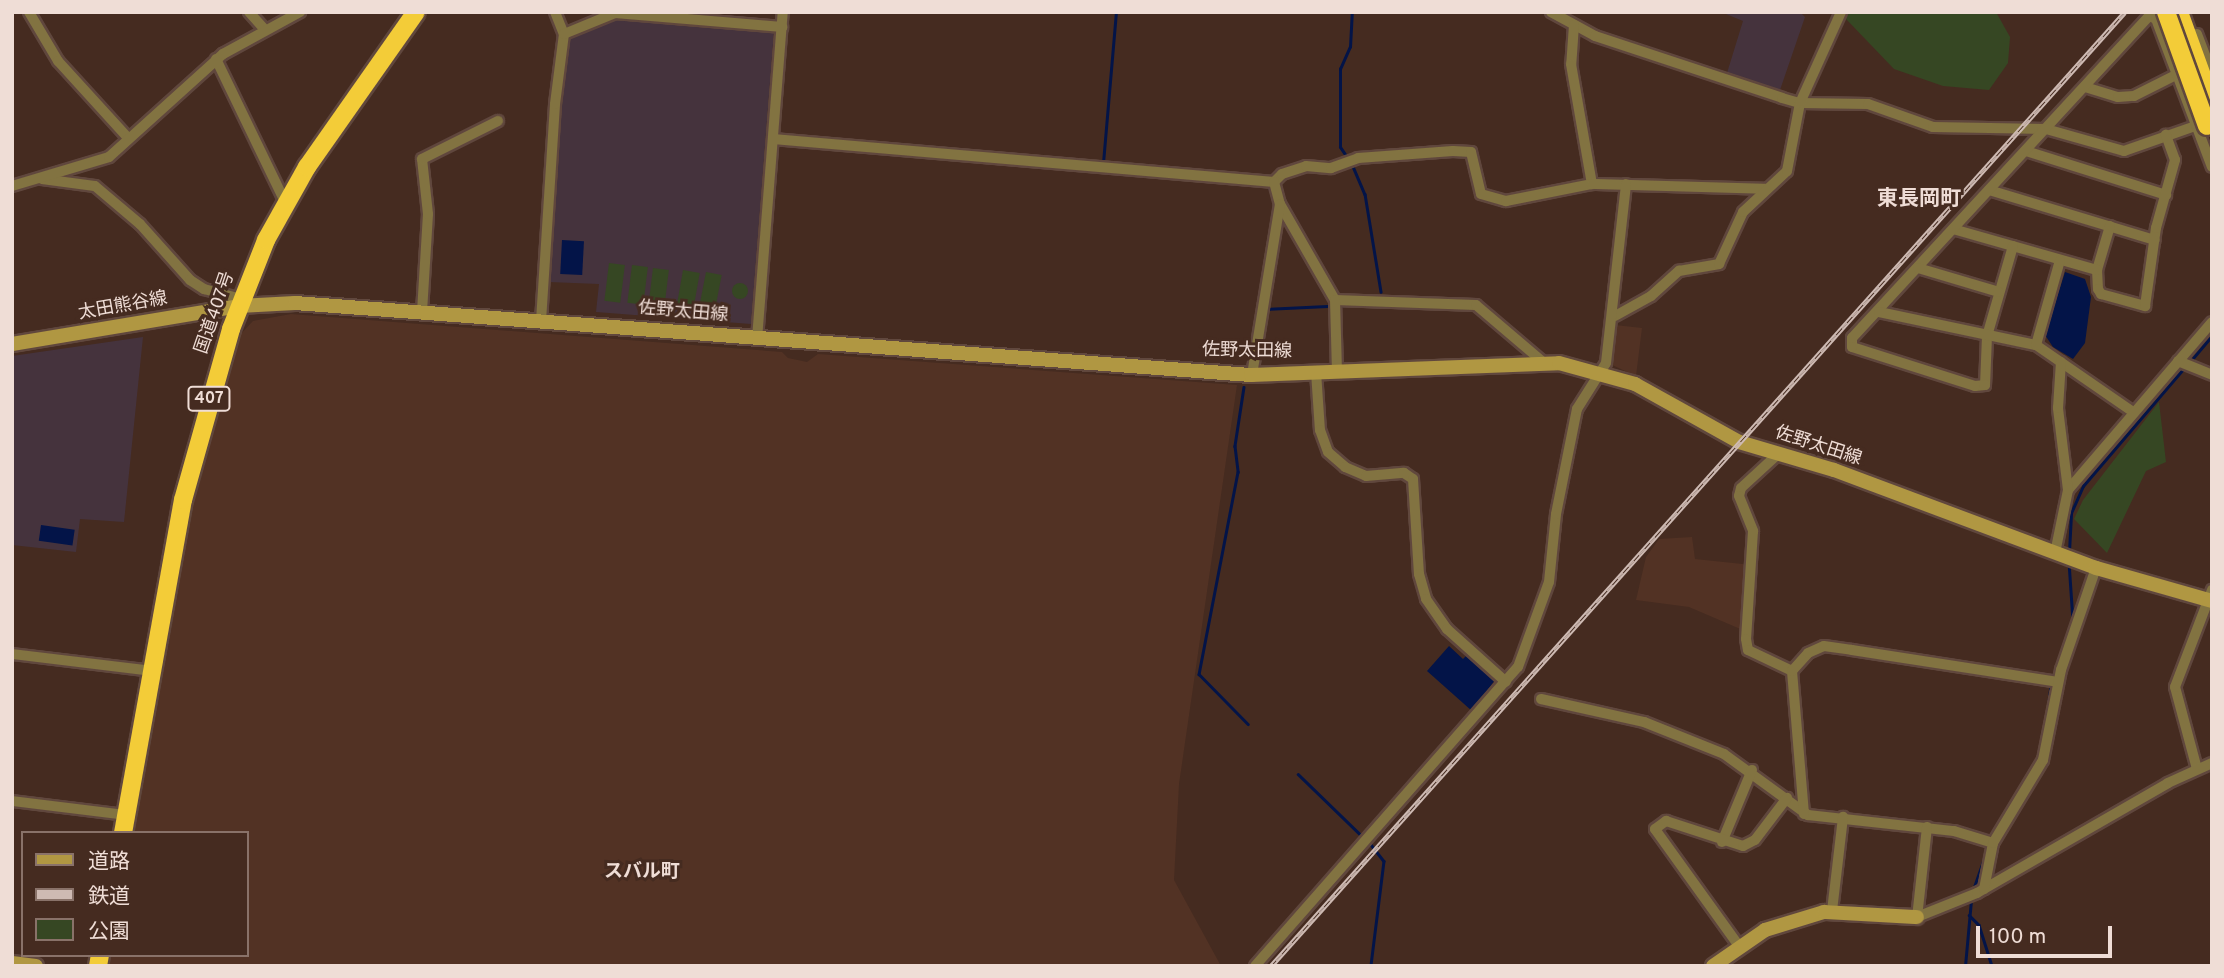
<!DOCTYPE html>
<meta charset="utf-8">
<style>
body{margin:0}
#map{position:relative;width:2224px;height:978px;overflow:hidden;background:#452b20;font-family:Overpass,"Noto Sans JP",sans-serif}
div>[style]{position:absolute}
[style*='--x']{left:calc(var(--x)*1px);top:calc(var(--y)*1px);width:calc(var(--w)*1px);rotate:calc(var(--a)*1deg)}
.built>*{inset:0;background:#523224}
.education>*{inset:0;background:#45333d}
.green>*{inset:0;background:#364723;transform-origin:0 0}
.round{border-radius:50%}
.water>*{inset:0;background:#031448;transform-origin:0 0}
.stream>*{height:2.5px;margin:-1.25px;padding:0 1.25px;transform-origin:1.25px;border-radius:1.25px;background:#031448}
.roads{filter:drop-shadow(2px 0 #60473d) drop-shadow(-2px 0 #60473d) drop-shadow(0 2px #60473d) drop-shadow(0 -2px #60473d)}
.street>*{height:10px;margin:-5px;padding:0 5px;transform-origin:5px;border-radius:5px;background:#827341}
.secondary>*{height:14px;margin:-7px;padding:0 7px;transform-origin:7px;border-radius:7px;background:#b09742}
.highway>*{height:18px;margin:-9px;padding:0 9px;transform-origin:9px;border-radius:9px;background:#f3cc38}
.rail>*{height:5px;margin-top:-2.5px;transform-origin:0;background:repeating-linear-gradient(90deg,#452b20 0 8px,#cebab3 0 16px);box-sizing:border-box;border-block:2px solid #cebab3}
.bridges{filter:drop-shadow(2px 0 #60473d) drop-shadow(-2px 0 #60473d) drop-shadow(0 2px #60473d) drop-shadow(0 -2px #60473d)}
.highway-bridge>*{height:18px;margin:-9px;padding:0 9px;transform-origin:9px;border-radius:9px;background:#f3cc38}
span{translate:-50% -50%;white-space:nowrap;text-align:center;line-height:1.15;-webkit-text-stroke:6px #452b20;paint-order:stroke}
.shield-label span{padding:2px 5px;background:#452b20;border:2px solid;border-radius:5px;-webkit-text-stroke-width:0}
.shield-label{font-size:16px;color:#efddd6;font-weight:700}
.street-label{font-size:18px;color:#efddd6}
.neighbourhood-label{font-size:19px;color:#efddd6;font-weight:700}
.quarter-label{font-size:21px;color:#efddd6;font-weight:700}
.frame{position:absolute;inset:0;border:14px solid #efddd6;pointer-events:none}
.legend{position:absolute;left:21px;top:831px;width:228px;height:126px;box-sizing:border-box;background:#452b20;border:2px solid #897269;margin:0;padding:9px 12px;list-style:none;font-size:21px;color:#efddd6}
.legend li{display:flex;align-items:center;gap:14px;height:35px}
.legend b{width:35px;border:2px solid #897269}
.scale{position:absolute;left:1976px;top:926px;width:136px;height:32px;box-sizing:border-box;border:4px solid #efddd6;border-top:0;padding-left:9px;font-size:21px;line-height:24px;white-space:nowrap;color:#efddd6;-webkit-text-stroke:5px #452b20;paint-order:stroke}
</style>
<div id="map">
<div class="built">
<div style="clip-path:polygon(291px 314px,782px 352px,788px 358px,807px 362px,818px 354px,1237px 385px,1179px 784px,1174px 880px,1221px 966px,106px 966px,108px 955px,247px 955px,247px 833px,131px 833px,191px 496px,236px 339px,253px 321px)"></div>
<div style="clip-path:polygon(1615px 325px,1642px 328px,1636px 376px,1610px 364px)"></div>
<div style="clip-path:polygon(1692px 537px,1695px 559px,1752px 565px,1745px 631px,1689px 607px,1636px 600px,1646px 557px,1659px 539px)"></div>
</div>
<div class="education">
<div style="clip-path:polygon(1721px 12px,1800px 12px,1805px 17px,1780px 90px,1727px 73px,1743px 21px)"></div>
<div style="clip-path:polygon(609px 17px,774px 31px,751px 324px,596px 312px,599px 284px,549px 282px,566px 38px)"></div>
<div style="clip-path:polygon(143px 337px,124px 522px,80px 519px,76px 552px,12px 545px,12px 356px)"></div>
</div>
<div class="green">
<div style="clip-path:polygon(1849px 12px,1996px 12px,2010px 37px,2008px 63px,1989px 90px,1943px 86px,1894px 69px,1846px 19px)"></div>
<div style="left:609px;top:263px;width:16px;height:38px;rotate:7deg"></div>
<div style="left:632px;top:265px;width:16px;height:38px;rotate:7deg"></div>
<div style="left:653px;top:268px;width:16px;height:38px;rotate:7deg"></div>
<div style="left:683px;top:270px;width:17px;height:38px;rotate:10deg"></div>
<div style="left:706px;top:272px;width:16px;height:38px;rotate:11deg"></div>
<div class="round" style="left:732px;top:283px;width:16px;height:16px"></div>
<div style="clip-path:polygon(2159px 402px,2166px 462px,2146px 471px,2107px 553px,2074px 519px,2083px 500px)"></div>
</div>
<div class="water">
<div style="left:562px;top:240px;width:22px;height:34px;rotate:3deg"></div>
<div style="clip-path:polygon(2065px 272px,2085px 279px,2091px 297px,2085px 343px,2073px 359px,2053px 347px,2045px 335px)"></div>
<div style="left:41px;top:525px;width:34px;height:16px;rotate:8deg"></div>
<div style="clip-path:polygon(1449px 646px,1463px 659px,1467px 655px,1495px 680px,1472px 711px,1427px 671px)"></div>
</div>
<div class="stream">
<div style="--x:1348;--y:159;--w:14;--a:-124"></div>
<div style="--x:1340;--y:147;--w:78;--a:-90"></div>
<div style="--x:1340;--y:69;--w:24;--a:-66"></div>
<div style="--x:1350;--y:47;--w:35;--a:-87"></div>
<div style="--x:1103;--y:163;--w:152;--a:-85.1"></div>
<div style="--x:1352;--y:164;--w:33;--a:67"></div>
<div style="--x:1365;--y:194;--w:99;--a:80.7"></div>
<div style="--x:1267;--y:309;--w:81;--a:-2.8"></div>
<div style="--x:1249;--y:361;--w:164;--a:-80.9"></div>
<div style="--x:1275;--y:199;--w:18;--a:-119"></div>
<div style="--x:2189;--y:363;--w:35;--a:-50"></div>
<div style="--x:1244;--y:387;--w:60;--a:98.7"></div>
<div style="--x:1235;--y:446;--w:26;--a:83"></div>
<div style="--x:1238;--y:472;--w:206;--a:100.9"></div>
<div style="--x:1199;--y:674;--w:70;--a:45.6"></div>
<div style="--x:2069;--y:552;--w:39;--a:-87"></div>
<div style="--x:2071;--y:513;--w:30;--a:-66"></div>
<div style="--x:2083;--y:486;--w:155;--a:-49.4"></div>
<div style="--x:2069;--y:562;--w:59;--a:86.1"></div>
<div style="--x:2053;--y:677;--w:42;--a:-70.7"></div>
<div style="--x:2046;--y:722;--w:38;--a:-83"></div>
<div style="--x:1298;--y:774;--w:92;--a:44.1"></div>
<div style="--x:1369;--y:842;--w:24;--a:52"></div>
<div style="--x:1384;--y:861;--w:106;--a:97.1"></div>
<div style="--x:1973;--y:890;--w:46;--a:-70.8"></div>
<div style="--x:1969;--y:915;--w:14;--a:45"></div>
<div style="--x:1979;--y:925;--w:43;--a:72.4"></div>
<div style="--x:1965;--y:966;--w:66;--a:-84.8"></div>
</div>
<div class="roads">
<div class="street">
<div style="--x:29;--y:12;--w:57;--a:59.4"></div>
<div style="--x:58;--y:61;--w:105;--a:47.7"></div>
<div style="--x:249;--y:12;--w:24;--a:48"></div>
<div style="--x:555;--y:12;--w:24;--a:68"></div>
<div style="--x:1551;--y:12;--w:50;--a:28.6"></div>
<div style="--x:1595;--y:36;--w:197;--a:18.3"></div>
<div style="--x:1782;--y:98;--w:19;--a:16"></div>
<div style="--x:1800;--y:103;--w:68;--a:0.8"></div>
<div style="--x:1868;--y:104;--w:69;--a:19.5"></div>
<div style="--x:1933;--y:127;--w:113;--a:1"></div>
<div style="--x:2046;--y:129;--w:81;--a:15.8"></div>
<div style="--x:2124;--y:151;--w:82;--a:-19.3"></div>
<div style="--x:1574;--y:25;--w:39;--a:94"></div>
<div style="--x:1571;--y:64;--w:122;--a:80.1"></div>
<div style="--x:2197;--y:34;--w:42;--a:69"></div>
<div style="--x:216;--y:59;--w:161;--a:64.2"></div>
<div style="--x:2085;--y:87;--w:34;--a:17"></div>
<div style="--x:2118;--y:97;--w:16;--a:-4"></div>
<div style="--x:2134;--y:96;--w:49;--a:-26.6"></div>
<div style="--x:773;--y:139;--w:503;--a:4.91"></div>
<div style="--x:2026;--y:151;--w:147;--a:17.4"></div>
<div style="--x:42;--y:179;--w:53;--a:7.5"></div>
<div style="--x:95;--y:186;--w:59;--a:40.2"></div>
<div style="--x:140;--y:224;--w:75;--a:48.2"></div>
<div style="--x:190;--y:280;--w:17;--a:33"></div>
<div style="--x:204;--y:289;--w:39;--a:15"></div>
<div style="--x:1274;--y:182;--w:11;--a:-45"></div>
<div style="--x:1282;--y:174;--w:25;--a:-18"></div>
<div style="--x:1306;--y:166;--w:25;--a:5"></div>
<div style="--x:1331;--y:168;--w:29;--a:-20"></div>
<div style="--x:1358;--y:158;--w:95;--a:-4.2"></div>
<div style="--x:1453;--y:151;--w:18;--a:3"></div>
<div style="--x:1471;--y:152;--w:43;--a:76.6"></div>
<div style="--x:1481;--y:194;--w:26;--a:16"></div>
<div style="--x:1506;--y:201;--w:88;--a:-11.2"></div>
<div style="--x:1592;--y:184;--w:175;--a:1.6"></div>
<div style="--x:1274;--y:182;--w:23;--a:75"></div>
<div style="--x:1280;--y:204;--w:111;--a:60.2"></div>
<div style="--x:1335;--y:300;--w:141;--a:2"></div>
<div style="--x:1476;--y:305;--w:88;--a:40.4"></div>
<div style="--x:12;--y:186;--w:101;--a:-16.6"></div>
<div style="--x:109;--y:157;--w:154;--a:-42.1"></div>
<div style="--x:223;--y:54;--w:88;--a:-28.6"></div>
<div style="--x:1989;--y:190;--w:173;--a:16.8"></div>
<div style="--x:2110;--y:226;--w:46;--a:106.5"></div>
<div style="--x:2097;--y:270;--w:19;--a:87"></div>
<div style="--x:2098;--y:289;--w:6;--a:59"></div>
<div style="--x:2101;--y:294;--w:46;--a:15.3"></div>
<div style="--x:2145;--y:306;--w:79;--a:-82"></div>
<div style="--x:2156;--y:228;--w:71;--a:-74.4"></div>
<div style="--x:2175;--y:160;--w:27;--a:-110"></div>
<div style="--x:1953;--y:229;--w:150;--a:15.9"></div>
<div style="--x:2013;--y:246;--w:94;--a:106.1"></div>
<div style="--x:1987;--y:336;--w:49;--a:92.3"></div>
<div style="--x:1985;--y:385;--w:10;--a:174"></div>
<div style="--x:1975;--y:386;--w:129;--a:-162.4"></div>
<div style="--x:1852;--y:347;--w:9;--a:-90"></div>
<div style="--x:1852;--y:338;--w:438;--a:-47.3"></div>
<div style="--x:2149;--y:16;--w:8;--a:23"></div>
<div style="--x:2156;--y:19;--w:158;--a:69.3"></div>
<div style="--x:1918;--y:268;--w:84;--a:16.5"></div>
<div style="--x:1335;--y:300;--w:71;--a:88.4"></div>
<div style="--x:422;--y:312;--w:98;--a:-86.5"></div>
<div style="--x:428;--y:214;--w:55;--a:-96.2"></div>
<div style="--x:422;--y:159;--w:85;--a:-26.6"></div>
<div style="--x:1879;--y:312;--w:160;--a:11.9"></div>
<div style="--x:2036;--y:345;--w:118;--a:34.6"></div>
<div style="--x:1615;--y:316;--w:41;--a:-29.1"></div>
<div style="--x:1651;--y:296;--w:38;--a:-42"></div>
<div style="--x:1679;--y:271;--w:41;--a:-9.9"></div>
<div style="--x:1719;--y:264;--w:57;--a:-65.2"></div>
<div style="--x:1743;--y:212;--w:60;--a:-43"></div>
<div style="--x:1787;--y:171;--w:69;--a:-79.2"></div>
<div style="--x:1800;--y:103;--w:100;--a:-65.7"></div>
<div style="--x:541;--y:321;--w:217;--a:-86.3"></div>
<div style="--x:555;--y:104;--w:71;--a:-82.7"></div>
<div style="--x:564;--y:34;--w:55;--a:-22.4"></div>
<div style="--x:615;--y:13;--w:168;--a:4.8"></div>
<div style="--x:757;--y:339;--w:328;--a:-85.5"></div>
<div style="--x:2036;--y:345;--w:88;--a:-74.2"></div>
<div style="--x:2178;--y:361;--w:37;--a:22"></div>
<div style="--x:1316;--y:372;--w:58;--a:86.1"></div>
<div style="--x:1320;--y:430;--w:23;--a:70"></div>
<div style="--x:1328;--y:452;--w:23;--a:41"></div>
<div style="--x:1345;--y:467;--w:23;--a:23"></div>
<div style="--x:1366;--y:476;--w:38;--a:-5"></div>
<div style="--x:1404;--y:473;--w:11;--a:34"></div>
<div style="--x:1413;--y:479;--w:95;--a:86.4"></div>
<div style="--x:1419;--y:574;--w:26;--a:74"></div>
<div style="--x:1426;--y:599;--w:37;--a:55"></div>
<div style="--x:1447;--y:629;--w:79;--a:41.9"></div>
<div style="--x:1252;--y:375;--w:173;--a:-80.7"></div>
<div style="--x:1778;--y:454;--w:50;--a:137.4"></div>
<div style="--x:1741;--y:488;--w:8;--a:104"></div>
<div style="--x:1739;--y:496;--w:38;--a:68"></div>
<div style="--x:1753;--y:531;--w:108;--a:93.7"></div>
<div style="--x:1746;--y:639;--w:11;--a:80"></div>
<div style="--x:1748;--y:650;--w:49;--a:25.5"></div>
<div style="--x:2068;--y:490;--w:221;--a:-49.4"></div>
<div style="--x:2055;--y:553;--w:64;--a:-78.3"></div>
<div style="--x:2068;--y:490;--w:83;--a:-97"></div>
<div style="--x:2058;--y:408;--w:46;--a:-86.3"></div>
<div style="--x:12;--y:654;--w:141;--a:6.9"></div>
<div style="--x:1541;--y:699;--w:106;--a:12.6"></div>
<div style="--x:1644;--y:722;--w:86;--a:21.8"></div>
<div style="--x:1724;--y:754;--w:104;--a:36"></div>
<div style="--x:1808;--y:815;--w:147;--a:6.3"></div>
<div style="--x:1954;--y:831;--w:41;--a:17.1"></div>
<div style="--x:2197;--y:769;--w:85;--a:-105"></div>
<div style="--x:2175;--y:687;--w:104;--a:-69.1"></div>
<div style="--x:12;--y:801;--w:115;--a:7"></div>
<div style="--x:1804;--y:814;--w:144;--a:-94.8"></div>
<div style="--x:1792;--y:671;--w:24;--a:-48"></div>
<div style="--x:1808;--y:653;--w:17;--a:-24"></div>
<div style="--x:1824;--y:646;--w:28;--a:8"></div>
<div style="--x:1852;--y:650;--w:208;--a:8.8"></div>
<div style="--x:1927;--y:827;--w:91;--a:96.3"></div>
<div style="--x:1917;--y:917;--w:65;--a:-21.8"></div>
<div style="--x:1977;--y:893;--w:220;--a:-29.9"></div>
<div style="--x:2168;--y:783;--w:48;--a:-24.4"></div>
<div style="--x:1722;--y:842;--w:78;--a:-67.4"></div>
<div style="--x:1984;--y:889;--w:47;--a:-78.9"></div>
<div style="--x:1993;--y:843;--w:97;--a:-58.9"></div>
<div style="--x:2043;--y:760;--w:92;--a:-78.7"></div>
<div style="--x:2061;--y:670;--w:108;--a:-71.1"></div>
<div style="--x:1832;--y:911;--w:95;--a:-83.3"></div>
<div style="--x:1739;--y:946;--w:144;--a:-125.7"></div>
<div style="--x:1655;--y:829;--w:14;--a:-36"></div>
<div style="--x:1666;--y:821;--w:81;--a:18"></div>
<div style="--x:1743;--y:846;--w:13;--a:-27"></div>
<div style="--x:1755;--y:840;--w:53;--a:-52.7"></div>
<div style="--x:1255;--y:966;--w:398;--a:-48.7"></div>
<div style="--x:1518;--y:667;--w:90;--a:-70"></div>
<div style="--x:1549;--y:582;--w:68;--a:-84.1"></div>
<div style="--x:1556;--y:514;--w:107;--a:-78.7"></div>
<div style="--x:1577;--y:409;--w:54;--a:-57.8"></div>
<div style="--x:1606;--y:363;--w:180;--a:-83.6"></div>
</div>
<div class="secondary">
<div style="--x:12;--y:344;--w:230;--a:-9.5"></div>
<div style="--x:239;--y:306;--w:56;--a:-3.1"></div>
<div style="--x:295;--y:303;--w:959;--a:4.31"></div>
<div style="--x:1251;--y:375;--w:308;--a:-2.2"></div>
<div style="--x:1559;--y:363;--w:79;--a:15.4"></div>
<div style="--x:1635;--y:384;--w:119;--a:29.1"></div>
<div style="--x:1739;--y:442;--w:99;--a:16.4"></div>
<div style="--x:1834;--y:470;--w:280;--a:20.5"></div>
<div style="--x:2096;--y:568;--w:121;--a:15.9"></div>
<div style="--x:12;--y:963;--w:24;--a:7"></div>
<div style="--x:1713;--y:966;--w:63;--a:-34.7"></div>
<div style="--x:1765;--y:930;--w:62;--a:-17"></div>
<div style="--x:1824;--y:912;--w:93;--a:3.1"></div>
</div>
<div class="highway">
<div style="--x:2179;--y:12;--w:97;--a:70.1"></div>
<div style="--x:123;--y:833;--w:338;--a:-79.8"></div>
<div style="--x:183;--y:500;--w:178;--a:-74.3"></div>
<div style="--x:231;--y:329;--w:96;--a:-68.5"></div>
<div style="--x:266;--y:240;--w:84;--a:-60.7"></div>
<div style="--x:307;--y:167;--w:189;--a:-54.9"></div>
<div style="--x:98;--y:966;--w:11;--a:-80"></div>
</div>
</div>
<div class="rail">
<div style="--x:1271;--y:966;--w:1280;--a:-48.17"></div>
</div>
<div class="bridges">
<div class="highway-bridge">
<div style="--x:2166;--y:12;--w:121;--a:70.2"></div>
</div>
</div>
<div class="shield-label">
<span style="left:209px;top:399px">407</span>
</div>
<div class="street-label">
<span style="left:123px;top:307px;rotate:-10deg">太田熊谷線</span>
<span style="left:216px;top:313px;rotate:-71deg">国道407号</span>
<span style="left:683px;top:313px;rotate:5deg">佐野太田線</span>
<span style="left:1247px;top:352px;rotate:1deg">佐野太田線</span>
<span style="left:1818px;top:447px;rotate:18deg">佐野太田線</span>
</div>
<div class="neighbourhood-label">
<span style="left:642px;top:873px">スバル町</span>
</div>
<div class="quarter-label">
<span style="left:1919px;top:200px">東長岡町</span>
</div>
<div class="frame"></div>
<ul class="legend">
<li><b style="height:9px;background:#b09742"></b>道路</li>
<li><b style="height:9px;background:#cebab3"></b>鉄道</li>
<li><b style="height:19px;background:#364723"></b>公園</li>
</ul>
<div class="scale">100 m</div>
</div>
